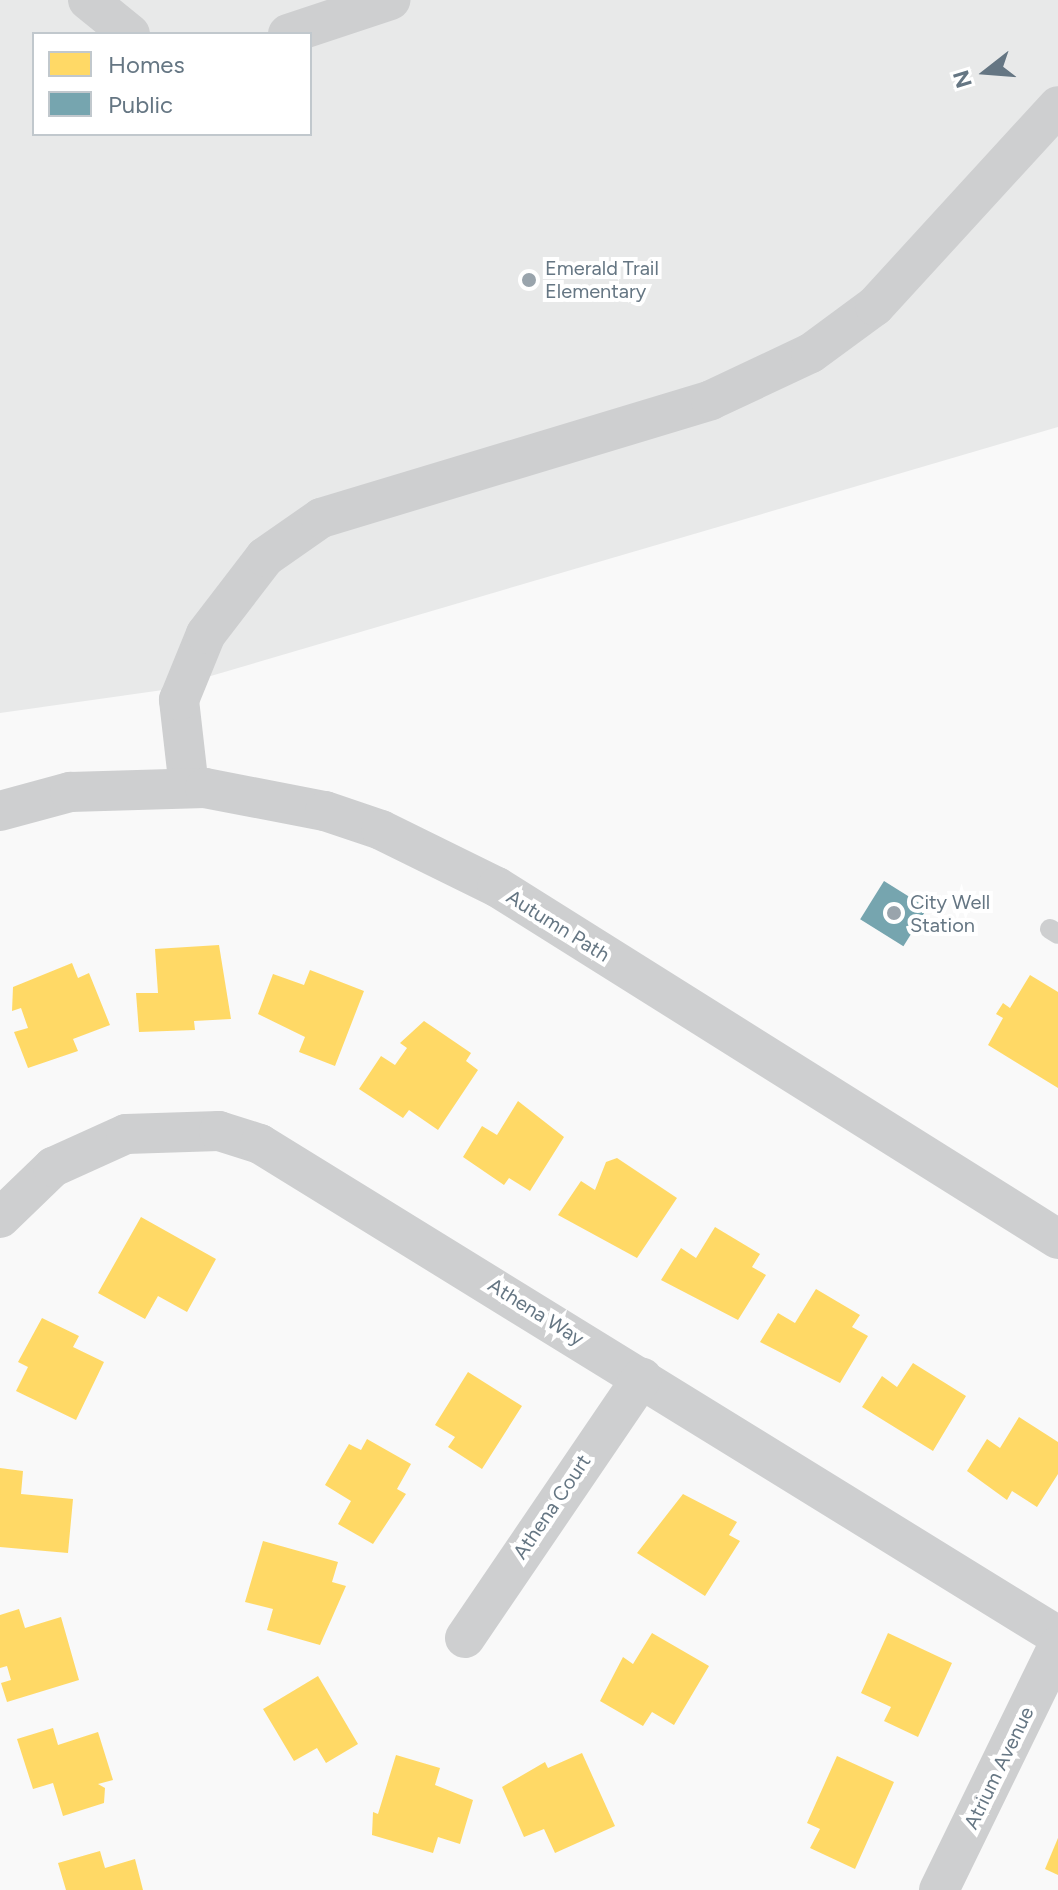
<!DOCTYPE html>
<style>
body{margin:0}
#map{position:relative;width:1058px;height:1890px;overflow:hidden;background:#f9f9f9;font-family:Figtree,sans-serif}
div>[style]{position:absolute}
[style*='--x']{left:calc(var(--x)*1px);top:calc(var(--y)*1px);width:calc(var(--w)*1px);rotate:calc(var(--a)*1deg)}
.built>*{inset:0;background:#e8e9e9}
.homes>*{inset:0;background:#ffd966}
.public>*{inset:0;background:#76a5af;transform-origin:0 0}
.service>*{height:20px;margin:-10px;padding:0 10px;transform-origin:10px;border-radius:10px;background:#cecfd0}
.minor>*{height:40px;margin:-20px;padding:0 20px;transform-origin:20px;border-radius:20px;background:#cecfd0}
.dots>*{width:22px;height:22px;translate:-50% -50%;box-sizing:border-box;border:4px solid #fff;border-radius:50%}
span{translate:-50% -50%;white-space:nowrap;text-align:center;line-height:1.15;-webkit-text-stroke:8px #fff;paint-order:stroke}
.poi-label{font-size:20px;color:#657683}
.left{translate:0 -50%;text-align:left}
.street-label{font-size:20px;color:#657683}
.legend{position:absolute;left:32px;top:32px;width:280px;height:104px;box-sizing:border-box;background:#fff;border:2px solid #c1c8cd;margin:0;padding:10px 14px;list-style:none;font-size:24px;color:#657683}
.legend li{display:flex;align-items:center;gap:16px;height:40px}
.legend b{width:40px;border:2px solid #c1c8cd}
.north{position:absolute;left:946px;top:32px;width:80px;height:80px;-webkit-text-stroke:6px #fff;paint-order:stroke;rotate:253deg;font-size:22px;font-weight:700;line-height:32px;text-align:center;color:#657683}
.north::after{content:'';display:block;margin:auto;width:28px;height:36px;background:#657683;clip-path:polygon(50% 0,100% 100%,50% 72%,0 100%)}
</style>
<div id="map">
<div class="built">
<div style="clip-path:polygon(evenodd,0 0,1058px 0,1058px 427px,163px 690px,0 713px,0 0,34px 34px,310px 34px,310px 134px,34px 134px,34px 34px)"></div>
</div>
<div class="homes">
<div style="clip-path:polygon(219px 945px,231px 1019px,194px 1021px,195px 1030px,139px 1032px,136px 993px,158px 993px,155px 949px)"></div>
<div style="clip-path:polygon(72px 963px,78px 978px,89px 973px,110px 1025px,73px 1039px,78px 1051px,28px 1068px,14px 1032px,28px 1028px,21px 1008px,12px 1011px,13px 987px)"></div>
<div style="clip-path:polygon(310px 970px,364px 991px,335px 1066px,299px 1052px,305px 1037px,258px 1014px,273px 974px,304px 985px)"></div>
<div style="clip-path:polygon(1030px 975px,1058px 992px,1058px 1088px,988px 1045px,1003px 1018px,996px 1014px,1003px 1003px,1010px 1008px)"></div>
<div style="clip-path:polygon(424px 1021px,471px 1053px,466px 1061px,478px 1070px,438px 1130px,409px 1110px,403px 1118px,359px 1089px,381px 1056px,395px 1065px,407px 1048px,400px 1043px)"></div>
<div style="clip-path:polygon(518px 1101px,564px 1137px,530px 1191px,509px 1178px,504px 1185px,463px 1157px,482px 1126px,497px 1135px)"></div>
<div style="clip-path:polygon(617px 1158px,677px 1198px,637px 1258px,558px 1215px,581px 1181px,595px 1190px,606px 1162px)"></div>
<div style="clip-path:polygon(141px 1217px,216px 1259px,187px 1312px,158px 1296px,145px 1319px,98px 1293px)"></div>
<div style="clip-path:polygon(715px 1227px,760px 1254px,752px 1267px,766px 1275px,738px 1320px,661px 1280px,681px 1248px,696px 1258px)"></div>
<div style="clip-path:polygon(816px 1289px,860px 1315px,852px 1327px,868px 1336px,840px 1383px,760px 1342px,778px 1313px,795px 1323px)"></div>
<div style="clip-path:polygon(42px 1318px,79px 1336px,73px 1347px,104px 1362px,76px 1420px,16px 1391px,28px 1367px,18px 1362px)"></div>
<div style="clip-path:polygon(913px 1363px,966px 1396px,933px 1451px,862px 1407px,882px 1376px,897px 1387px)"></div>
<div style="clip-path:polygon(468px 1372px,522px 1406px,482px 1469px,448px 1447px,455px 1437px,435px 1425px)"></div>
<div style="clip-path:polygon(1019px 1417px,1058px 1442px,1058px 1474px,1037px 1507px,1012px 1491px,1007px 1500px,967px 1471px,987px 1439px,1000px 1448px)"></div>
<div style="clip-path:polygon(367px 1439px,411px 1464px,397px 1489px,406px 1494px,373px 1544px,338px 1524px,351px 1501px,325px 1485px,349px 1444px,361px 1450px)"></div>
<div style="clip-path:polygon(0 1468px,23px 1471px,21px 1494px,73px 1499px,68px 1553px,0 1547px)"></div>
<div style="clip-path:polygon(683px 1494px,737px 1522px,729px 1535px,740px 1541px,705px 1596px,637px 1553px)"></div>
<div style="clip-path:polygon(263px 1541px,338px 1562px,332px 1582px,346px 1586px,320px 1645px,267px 1630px,273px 1609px,245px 1602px)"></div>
<div style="clip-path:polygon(19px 1609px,25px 1628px,61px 1617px,79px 1680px,7px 1702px,1px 1683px,11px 1680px,7px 1666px,0 1668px,0 1615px)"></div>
<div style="clip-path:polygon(652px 1633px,709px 1666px,674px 1725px,652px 1712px,643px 1726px,600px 1701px,623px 1657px,633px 1664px)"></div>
<div style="clip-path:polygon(888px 1633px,952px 1663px,918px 1737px,884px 1721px,891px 1707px,861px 1693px)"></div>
<div style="clip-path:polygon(318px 1676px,358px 1744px,326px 1763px,317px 1748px,294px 1761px,263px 1709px)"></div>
<div style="clip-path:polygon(53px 1728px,58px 1745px,98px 1732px,113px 1780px,98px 1784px,105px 1788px,104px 1803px,63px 1816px,53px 1783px,33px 1789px,17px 1739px)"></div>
<div style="clip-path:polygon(582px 1753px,615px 1826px,555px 1853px,544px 1829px,524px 1837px,502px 1787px,545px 1762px,548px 1768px)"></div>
<div style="clip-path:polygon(396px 1755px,440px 1768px,435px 1785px,473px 1800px,460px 1844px,438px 1837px,433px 1853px,372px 1835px,373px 1812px,378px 1814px)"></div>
<div style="clip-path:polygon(837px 1756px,894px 1782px,855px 1869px,810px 1848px,820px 1829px,807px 1823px)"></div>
<div style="clip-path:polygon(1058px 1838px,1058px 1875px,1045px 1869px)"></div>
<div style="clip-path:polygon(100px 1851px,105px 1868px,135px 1859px,143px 1890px,66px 1890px,58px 1863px)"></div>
</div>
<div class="public">
<div style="left:884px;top:881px;width:51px;height:45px;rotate:32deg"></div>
</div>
<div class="service">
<div style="--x:1050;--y:929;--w:9;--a:32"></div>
</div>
<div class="minor">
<div style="--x:88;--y:0;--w:54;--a:39"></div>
<div style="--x:288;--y:34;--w:108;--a:-18.4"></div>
<div style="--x:189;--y:788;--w:89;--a:-96.5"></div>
<div style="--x:179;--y:700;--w:71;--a:-67.8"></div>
<div style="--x:206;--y:634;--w:97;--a:-52.5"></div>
<div style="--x:265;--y:557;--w:68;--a:-34.9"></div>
<div style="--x:321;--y:518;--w:407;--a:-16.8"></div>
<div style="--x:711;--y:400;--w:110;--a:-25.2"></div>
<div style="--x:811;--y:353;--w:79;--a:-36.3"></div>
<div style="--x:875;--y:306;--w:271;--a:-47.5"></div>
<div style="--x:0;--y:811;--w:73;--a:-15.2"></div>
<div style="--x:70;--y:792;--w:135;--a:-1.7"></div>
<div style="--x:205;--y:788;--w:122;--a:10.9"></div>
<div style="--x:325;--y:811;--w:59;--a:18.7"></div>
<div style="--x:381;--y:830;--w:129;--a:26.2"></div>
<div style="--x:497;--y:887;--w:662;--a:32.11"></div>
<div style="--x:0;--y:1218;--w:74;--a:-43.9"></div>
<div style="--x:53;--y:1167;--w:80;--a:-24.3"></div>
<div style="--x:126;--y:1134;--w:93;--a:-1.8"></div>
<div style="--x:219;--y:1131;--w:43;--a:17.6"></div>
<div style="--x:260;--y:1144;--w:937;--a:31.66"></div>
<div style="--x:465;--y:1638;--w:315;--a:-55.8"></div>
<div style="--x:939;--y:1890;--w:271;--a:-64"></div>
</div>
<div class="dots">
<div style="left:529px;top:280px;background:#99a4ac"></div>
<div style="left:894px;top:913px;background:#99a4ac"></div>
</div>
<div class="poi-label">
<span class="left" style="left:545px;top:280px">Emerald Trail<br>Elementary</span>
<span class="left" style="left:910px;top:914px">City Well<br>Station</span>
</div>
<div class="street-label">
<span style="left:558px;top:926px;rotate:32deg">Autumn Path</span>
<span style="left:536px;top:1312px;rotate:32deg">Athena Way</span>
<span style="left:552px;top:1507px;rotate:-56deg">Athena Court</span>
<span style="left:999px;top:1768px;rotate:-64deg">Atrium Avenue</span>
</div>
<ul class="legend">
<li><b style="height:22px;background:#ffd966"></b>Homes</li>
<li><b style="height:22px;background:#76a5af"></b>Public</li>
</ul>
<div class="north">N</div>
</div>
